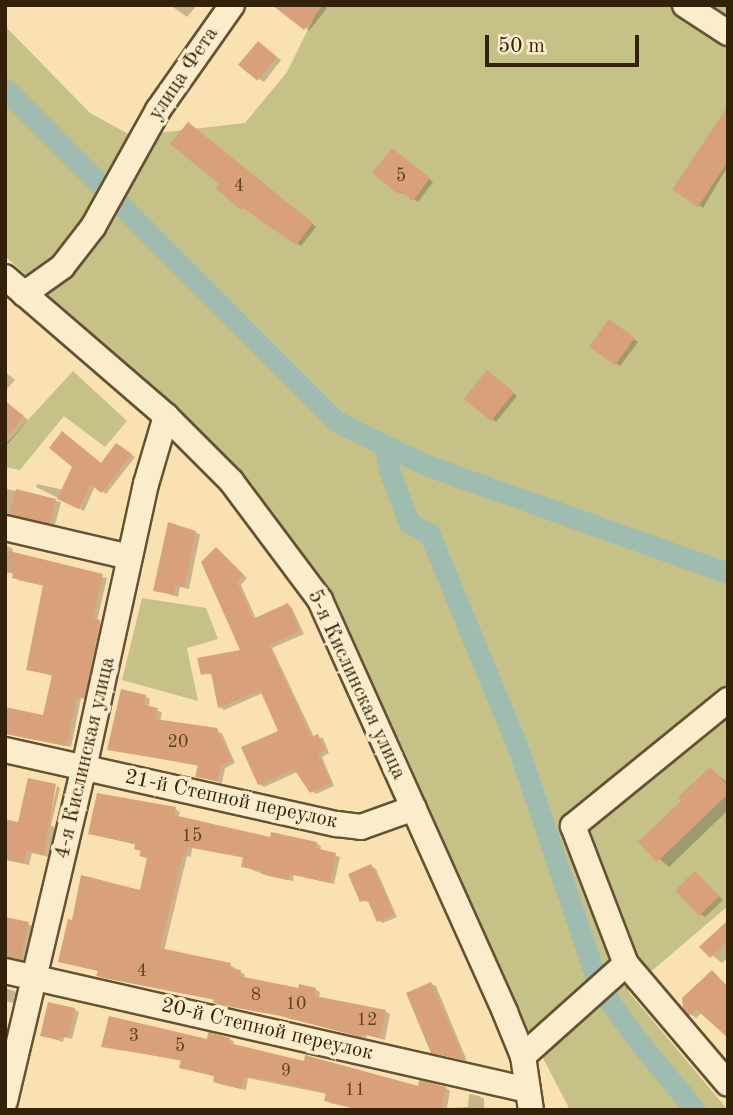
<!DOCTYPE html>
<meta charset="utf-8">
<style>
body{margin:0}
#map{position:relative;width:733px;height:1115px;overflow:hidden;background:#f9e1b1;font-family:"Old Standard TT",serif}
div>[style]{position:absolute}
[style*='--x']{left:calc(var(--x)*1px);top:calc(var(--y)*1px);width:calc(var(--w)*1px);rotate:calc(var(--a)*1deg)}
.green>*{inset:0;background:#c5c187}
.shadow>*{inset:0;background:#0003}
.canal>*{height:21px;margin:-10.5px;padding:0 10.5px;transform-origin:10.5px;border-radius:10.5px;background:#9ebdb0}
.building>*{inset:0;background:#d9a17a;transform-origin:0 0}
.roads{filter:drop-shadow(2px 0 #655232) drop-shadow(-2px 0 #655232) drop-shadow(0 2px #655232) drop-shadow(0 -2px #655232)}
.minor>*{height:24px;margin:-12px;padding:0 12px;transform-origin:12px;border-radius:12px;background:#fbeccc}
span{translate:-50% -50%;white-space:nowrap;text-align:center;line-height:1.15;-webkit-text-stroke:7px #fbeccc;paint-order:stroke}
.number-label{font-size:18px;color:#5d4224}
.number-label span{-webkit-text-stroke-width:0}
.street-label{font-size:21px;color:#342208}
.frame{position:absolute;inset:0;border:7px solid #342208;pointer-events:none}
.scale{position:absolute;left:485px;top:35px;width:154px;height:32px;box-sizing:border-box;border:4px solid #342208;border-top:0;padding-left:9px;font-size:21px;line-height:24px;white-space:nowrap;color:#342208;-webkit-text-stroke:5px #fbeccc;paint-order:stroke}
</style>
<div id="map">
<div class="green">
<div style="clip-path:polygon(320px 5px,728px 5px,728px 906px,628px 991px,728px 1110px,570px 1110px,514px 1002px,405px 753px,330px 594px,250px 493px,254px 486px,145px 381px,5px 256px,5px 26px,90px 113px,132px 136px,245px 123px,287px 72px)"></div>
<div style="clip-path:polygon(73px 371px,127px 421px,105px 447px,64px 416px,20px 470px,5px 467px,5px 445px)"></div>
<div style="clip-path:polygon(142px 598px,206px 608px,218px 639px,187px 648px,198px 701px,122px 680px)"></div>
</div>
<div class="shadow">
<div style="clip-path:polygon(170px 5px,197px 5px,187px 17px)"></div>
<div style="clip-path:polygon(284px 5px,323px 5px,327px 8px,309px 31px)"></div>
<div style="clip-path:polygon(263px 46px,281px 60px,264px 82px,259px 79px)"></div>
<div style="clip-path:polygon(728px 109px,728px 166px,703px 208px,674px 189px)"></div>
<div style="clip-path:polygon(193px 127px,316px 227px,301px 246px,249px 209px,242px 208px,222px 184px)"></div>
<div style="clip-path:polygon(397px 153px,433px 182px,418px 202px,407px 194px,400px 193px)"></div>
<div style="clip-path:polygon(614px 324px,638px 342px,620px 366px,616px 363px)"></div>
<div style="clip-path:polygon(5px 372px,15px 380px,5px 391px)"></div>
<div style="clip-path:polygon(492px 375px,517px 396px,496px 422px,466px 398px)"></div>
<div style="clip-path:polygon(5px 401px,28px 420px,8px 444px,5px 443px)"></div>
<div style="clip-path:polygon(121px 448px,135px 457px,106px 494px,95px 486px,84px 511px,36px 487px,37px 484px,64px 490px,75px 466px,102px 465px)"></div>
<div style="clip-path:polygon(5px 485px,7px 489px,61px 502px,55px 525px,5px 517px)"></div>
<div style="clip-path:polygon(196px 532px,200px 535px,189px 589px,180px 587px,178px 597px,155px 590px)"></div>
<div style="clip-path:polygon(5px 545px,13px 549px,12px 554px,107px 578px,97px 621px,104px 624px,88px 700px,81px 698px,71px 747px,5px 733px,44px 717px,53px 676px,28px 669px,44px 586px,18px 580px,15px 574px,5px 572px)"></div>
<div style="clip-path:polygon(217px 550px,247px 578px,241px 585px,256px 619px,288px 605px,292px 608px,304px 634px,272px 648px,314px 737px,323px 738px,329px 753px,322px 757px,334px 786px,316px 794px,302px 781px,297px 772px,264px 787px,259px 784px,280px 732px,263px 693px,224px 710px,220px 707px,213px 675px,202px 673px,243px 651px)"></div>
<div style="clip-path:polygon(145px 696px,150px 699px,148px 708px,162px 712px,160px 722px,222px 733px,235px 763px,225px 768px,222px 783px,197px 776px,199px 766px,109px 749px)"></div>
<div style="clip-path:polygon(710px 769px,728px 783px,728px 810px,669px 867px,640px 842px,684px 801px)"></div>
<div style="clip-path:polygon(57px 786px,60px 788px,51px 825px,55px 828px,49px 857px,32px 853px,29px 865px,5px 860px,5px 821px,47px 831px)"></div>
<div style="clip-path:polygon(175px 809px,180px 812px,178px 818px,271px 839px,316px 843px,321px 846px,320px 851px,340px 857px,334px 884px,294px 875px,293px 881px,268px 876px,243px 866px,245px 858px,192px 848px,191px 857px,187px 856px,164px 951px,230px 965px,245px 975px,244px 978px,299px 991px,316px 990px,320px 992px,319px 998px,386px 1012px,390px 1014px,385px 1040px,367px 1035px,366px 1038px,283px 1016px,219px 1005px,215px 1000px,103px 978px,98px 976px,99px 971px,60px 961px,74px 922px,141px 892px,148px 859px,141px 855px,142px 851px,137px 845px,90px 833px)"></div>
<div style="clip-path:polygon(371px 866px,376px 869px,397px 917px,383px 923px,378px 920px,370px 902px,362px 901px)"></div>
<div style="clip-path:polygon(696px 874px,723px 900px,705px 917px,700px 914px)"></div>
<div style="clip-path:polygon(5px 918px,33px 926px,26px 961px,5px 960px)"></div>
<div style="clip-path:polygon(728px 931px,728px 957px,722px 963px,702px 947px)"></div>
<div style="clip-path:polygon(712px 972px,728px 989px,696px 1018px,690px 1014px)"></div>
<div style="clip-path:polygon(431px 984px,436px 986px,467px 1061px,433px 1052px)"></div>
<div style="clip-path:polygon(5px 988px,20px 993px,18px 1004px,5px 1001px)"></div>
<div style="clip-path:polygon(74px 1009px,79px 1012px,72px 1039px,64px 1037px,63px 1042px,42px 1035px)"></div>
<div style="clip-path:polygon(230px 1039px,234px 1042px,233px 1046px,305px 1063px,307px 1057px,419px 1088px,420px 1083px,446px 1088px,450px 1091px,447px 1108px,468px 1107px,469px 1094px,479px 1096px,484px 1099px,484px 1110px,360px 1110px,330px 1103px,326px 1100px,327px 1094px,248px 1078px,246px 1090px,220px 1084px,215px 1081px,216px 1077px,181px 1067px,182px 1061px,103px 1046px)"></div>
</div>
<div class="canal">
<div style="--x:5;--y:89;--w:470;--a:45.1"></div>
<div style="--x:337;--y:422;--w:99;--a:25.8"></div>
<div style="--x:426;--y:465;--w:321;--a:19.7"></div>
<div style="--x:388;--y:447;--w:4;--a:124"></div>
<div style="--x:386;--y:450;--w:20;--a:81"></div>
<div style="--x:389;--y:470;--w:57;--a:69.3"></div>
<div style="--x:409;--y:523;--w:22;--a:27"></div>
<div style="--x:429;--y:533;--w:230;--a:67.5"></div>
<div style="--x:517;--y:745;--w:256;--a:71.3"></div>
<div style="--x:599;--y:987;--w:68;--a:54"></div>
<div style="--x:639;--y:1042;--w:88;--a:50.5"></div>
</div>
<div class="building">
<div style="clip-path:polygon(272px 5px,323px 5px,304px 30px)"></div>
<div style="left:258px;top:41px;width:25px;height:31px;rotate:40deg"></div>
<div style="clip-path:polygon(728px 106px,728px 161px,698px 207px,672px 190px)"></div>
<div style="clip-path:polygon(188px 122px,313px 223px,296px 245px,243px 208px,241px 210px,216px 189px,219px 184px,170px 144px)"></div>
<div style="clip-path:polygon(392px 148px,430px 178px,413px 201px,402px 192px,399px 195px,372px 173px)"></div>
<div style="left:609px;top:319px;width:32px;height:34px;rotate:36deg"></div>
<div style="left:487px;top:370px;width:35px;height:37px;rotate:39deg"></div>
<div style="clip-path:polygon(5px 401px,24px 416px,5px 439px)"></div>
<div style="clip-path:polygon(62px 431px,101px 463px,116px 443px,132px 454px,101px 493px,91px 484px,79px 509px,57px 499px,72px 467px,49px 448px)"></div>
<div style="left:16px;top:489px;width:41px;height:26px;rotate:14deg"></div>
<div style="clip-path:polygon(168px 522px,196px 531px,184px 587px,176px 585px,174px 595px,153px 591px)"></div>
<div style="clip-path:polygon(216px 547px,244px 575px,237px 582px,253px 619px,288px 603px,300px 631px,269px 645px,311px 737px,318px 734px,325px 750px,318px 754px,331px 783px,310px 793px,294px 769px,258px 785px,241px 747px,278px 731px,260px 690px,218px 708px,211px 673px,201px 675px,197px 658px,240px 650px,201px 562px)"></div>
<div style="clip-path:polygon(5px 550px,103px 574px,93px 618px,100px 620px,88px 679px,84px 698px,77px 697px,66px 746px,5px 734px,5px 707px,43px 715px,52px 675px,26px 670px,43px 585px,12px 578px,13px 573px,5px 572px)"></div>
<div style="clip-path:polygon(121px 689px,146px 695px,144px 705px,158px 708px,155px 719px,217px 728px,232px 761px,221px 765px,217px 781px,195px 777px,198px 765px,107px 750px)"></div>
<div style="clip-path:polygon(710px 767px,728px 786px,728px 794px,657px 862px,638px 842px,681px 801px,678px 797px)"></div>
<div style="clip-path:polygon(28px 778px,56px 784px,44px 855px,27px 851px,24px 863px,5px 859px,5px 819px,18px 822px)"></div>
<div style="clip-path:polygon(97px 793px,176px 807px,174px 815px,213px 824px,270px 837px,271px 832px,317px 842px,315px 848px,336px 853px,330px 883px,290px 874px,288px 880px,262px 874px,262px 871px,241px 867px,243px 857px,188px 847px,186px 855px,183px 854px,160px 948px,231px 963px,230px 968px,241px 970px,239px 976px,298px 988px,299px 984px,316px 988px,315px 996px,386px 1010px,380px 1038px,362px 1034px,361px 1037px,276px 1015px,213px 1003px,214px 999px,96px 976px,98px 971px,58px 962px,68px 919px,72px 920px,81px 875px,140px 890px,147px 858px,139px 856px,141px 851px,134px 849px,135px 844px,88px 834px)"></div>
<div style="clip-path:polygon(371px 864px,394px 914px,377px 922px,367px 899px,360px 902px,348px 874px)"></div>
<div style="left:695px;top:871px;width:35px;height:28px;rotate:46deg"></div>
<div style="clip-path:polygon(5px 917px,29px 922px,21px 959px,5px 957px)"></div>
<div style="clip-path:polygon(728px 920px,728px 941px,710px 958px,699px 947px)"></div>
<div style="clip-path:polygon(712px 970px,728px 987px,728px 1038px,696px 1009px,689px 1016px,683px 1008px,682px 998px)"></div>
<div style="clip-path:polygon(431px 982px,464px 1060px,431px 1053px,406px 993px)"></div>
<div style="clip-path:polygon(48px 1002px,75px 1008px,68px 1038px,59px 1036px,58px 1040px,40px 1036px)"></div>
<div style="clip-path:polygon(109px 1016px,207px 1039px,208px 1032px,230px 1038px,229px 1043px,304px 1061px,305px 1055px,418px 1086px,419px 1080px,446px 1087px,441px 1110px,363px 1110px,324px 1101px,326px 1093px,264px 1079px,244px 1077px,241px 1089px,213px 1082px,214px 1076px,179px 1068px,181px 1060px,101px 1047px)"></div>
</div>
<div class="roads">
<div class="minor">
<div style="--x:685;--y:5;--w:51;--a:33.1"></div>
<div style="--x:5;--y:277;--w:213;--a:40.8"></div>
<div style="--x:166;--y:416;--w:92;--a:45"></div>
<div style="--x:231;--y:481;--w:149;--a:53.2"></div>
<div style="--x:320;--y:600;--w:452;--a:65.8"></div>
<div style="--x:505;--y:1012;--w:48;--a:67.8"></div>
<div style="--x:523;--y:1056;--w:55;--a:81.6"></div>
<div style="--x:24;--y:294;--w:47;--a:-35.4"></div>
<div style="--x:62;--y:267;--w:51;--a:-52.2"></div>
<div style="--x:93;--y:227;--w:134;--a:-60.9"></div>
<div style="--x:158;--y:110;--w:128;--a:-54.8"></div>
<div style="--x:5;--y:528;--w:128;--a:13.1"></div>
<div style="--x:5;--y:750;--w:340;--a:12.6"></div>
<div style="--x:337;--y:824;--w:24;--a:7"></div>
<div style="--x:361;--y:827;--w:56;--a:-19.7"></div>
<div style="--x:626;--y:964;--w:148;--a:-111"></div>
<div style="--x:573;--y:826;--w:200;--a:-39.1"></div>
<div style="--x:5;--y:971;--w:536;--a:12.82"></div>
<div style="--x:523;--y:1056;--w:138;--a:-41.8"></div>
<div style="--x:626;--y:964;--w:157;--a:49.6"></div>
<div style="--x:5;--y:1101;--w:342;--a:-76.7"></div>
<div style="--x:84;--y:768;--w:291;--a:-77.7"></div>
<div style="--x:146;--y:484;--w:71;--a:-73.6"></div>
</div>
</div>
<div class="number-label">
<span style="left:401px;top:176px">5</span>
<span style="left:239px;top:186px">4</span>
<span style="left:178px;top:742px">20</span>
<span style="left:192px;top:836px">15</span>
<span style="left:142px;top:971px">4</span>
<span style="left:256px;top:995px">8</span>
<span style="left:296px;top:1004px">10</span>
<span style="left:367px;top:1020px">12</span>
<span style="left:134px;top:1036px">3</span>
<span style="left:180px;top:1046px">5</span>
<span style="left:286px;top:1071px">9</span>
<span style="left:355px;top:1090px">11</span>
</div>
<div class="street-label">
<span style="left:184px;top:74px;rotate:-56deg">улица Фета</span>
<span style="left:356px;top:685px;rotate:65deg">5-я Кислинская улица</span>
<span style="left:86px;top:758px;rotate:-77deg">4-я Кислинская улица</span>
<span style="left:231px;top:800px;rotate:12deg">21-й Степной переулок</span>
<span style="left:267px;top:1030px;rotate:13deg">20-й Степной переулок</span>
</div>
<div class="frame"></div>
<div class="scale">50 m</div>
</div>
